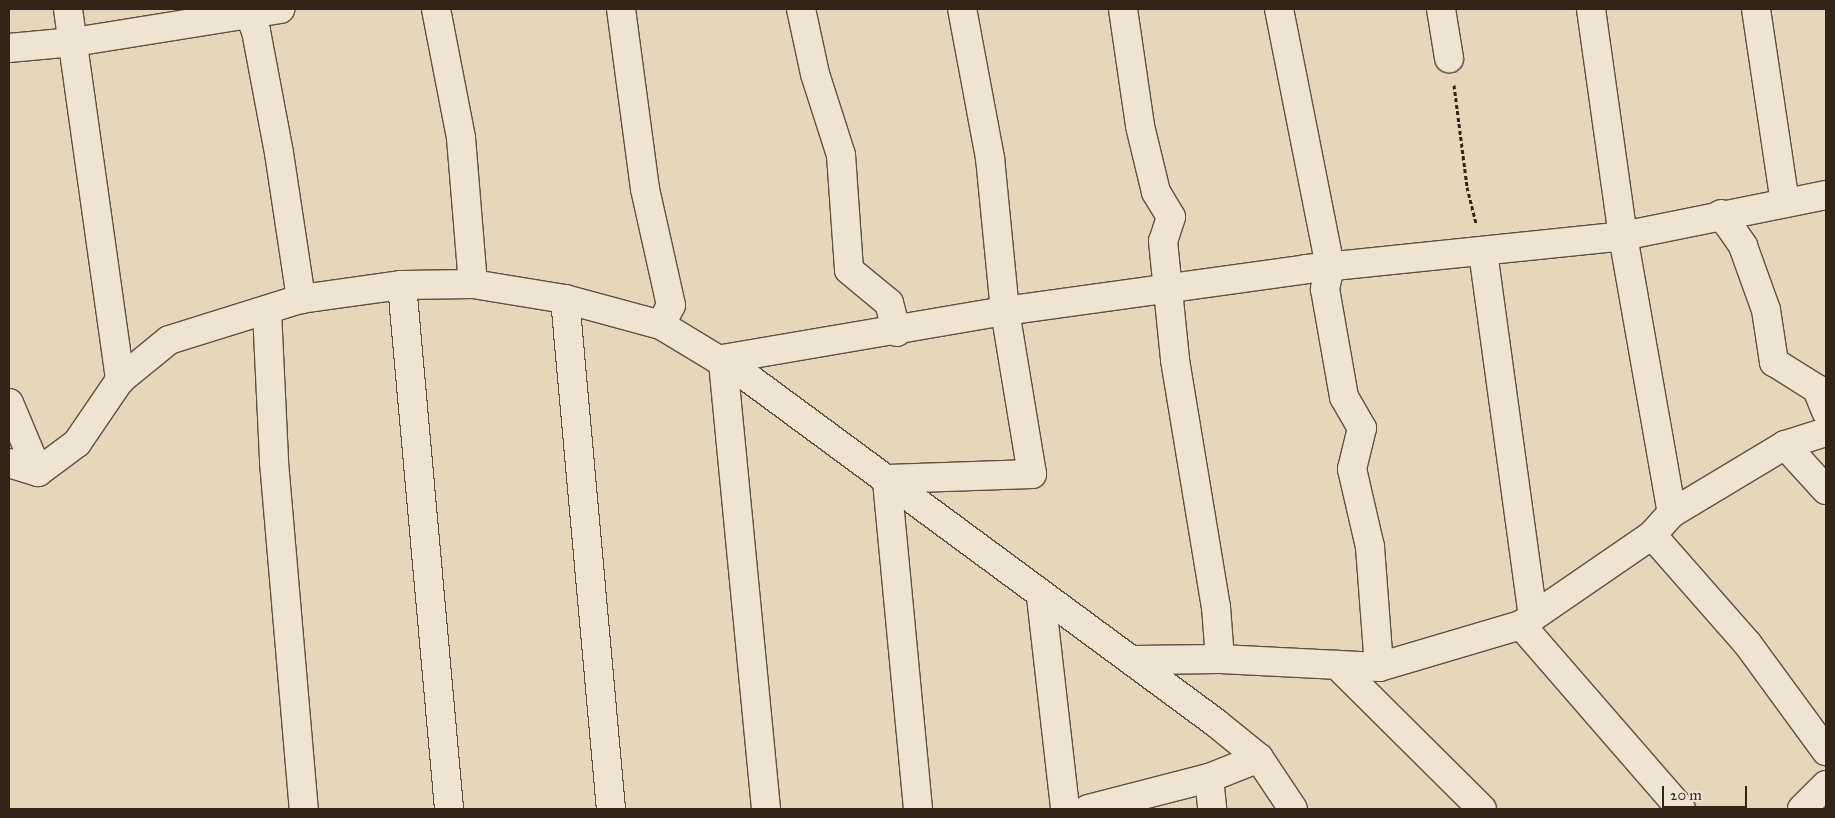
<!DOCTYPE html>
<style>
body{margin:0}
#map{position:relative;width:1835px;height:818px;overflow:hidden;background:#e6d6ba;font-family:"IM FELL Great Primer",serif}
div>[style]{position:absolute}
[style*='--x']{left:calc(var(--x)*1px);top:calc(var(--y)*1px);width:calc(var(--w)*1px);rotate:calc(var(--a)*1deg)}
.path>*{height:3px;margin-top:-1.5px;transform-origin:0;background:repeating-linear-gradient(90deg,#332417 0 4px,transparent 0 6.5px)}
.roads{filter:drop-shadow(1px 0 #605040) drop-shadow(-1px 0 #605040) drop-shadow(0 1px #605040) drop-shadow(0 -1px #605040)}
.street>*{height:28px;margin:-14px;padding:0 14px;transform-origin:14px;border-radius:14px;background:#efe4d2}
.secondary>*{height:28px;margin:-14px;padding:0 14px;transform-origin:14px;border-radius:14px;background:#efe4d2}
span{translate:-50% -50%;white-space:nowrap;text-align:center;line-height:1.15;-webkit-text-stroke:5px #efe4d2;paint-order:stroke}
.frame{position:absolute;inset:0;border:10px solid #332417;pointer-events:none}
.scale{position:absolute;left:1662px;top:786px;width:85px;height:22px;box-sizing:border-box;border:2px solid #332417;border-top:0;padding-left:6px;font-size:15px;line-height:18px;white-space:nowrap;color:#332417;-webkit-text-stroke:4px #efe4d2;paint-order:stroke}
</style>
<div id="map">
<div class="path">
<div style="--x:1454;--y:85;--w:103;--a:82.7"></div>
<div style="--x:1467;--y:187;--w:38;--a:76"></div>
</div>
<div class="roads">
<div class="street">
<div style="--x:68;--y:9;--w:375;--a:82"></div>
<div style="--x:247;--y:9;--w:24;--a:68"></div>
<div style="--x:256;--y:31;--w:124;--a:79.3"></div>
<div style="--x:279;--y:153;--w:148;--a:81.4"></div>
<div style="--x:436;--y:9;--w:131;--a:79"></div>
<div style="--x:461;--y:138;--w:146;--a:85.3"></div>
<div style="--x:621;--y:9;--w:182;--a:82.4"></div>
<div style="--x:645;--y:189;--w:119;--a:77.4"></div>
<div style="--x:671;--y:305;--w:22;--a:117"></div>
<div style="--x:801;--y:9;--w:66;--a:77.8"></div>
<div style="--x:815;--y:74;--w:85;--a:72.2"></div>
<div style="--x:841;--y:155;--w:115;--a:86"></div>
<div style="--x:849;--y:270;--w:52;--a:39.5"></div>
<div style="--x:889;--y:303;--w:30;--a:75"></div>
<div style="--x:1123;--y:9;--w:118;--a:81.7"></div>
<div style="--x:1140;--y:126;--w:68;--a:76.4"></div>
<div style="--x:1156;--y:192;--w:29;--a:59"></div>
<div style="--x:1171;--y:217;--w:25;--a:108"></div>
<div style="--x:1163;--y:241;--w:120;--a:84.2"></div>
<div style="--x:1175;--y:360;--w:250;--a:80.6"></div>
<div style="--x:1216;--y:607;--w:52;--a:85.6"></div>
<div style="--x:1279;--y:9;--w:263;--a:78.8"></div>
<div style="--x:1330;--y:267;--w:23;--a:103"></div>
<div style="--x:1325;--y:289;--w:110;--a:80"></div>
<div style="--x:1344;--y:397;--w:36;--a:60"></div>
<div style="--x:1362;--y:428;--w:42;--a:103.7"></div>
<div style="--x:1352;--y:469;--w:80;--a:77"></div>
<div style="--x:1370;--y:547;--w:120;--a:85.7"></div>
<div style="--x:1441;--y:9;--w:50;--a:80.7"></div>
<div style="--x:1591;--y:9;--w:229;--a:82"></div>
<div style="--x:1623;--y:236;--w:281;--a:80"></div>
<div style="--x:1756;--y:9;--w:195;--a:81.5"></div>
<div style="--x:9;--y:48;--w:65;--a:-5.3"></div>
<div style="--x:74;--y:42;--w:209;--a:-9.1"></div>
<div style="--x:1721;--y:214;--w:39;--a:55"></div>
<div style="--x:1743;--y:246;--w:68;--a:70.2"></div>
<div style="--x:1766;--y:310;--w:53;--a:81.3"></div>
<div style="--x:1774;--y:362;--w:51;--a:32.1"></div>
<div style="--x:1817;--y:389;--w:24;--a:68"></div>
<div style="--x:1483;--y:252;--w:368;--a:82.2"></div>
<div style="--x:402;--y:285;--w:526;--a:84.87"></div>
<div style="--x:565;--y:299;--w:512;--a:84.85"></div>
<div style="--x:267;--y:311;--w:151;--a:87.3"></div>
<div style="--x:274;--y:462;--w:348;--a:85.1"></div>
<div style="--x:1785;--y:445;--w:61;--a:47.7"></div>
<div style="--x:9;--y:463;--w:30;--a:17"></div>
<div style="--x:1652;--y:535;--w:144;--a:48.7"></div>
<div style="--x:1747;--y:643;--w:134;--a:53.8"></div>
<div style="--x:1041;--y:597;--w:213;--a:83.5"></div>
<div style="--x:1521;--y:625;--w:244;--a:49"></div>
<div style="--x:1134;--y:660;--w:86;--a:-0.7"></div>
<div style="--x:1220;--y:659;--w:159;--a:2.9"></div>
<div style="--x:1379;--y:667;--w:148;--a:-16.5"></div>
<div style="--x:1521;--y:625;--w:159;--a:-34.5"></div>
<div style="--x:1652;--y:535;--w:30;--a:-48"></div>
<div style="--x:1672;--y:513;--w:132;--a:-31"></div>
<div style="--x:1785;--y:445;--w:43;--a:-17.6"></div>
<div style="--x:1337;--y:665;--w:204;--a:44.8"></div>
<div style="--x:1209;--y:778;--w:31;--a:84"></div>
<div style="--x:766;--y:809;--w:452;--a:-95.5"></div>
<div style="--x:723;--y:359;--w:286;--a:-9.7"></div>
<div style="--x:1005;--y:311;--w:304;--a:-7.9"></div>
<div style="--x:1306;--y:269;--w:319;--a:-5.9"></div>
<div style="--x:1623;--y:236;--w:207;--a:-11.4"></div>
<div style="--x:918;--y:809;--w:331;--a:-95.4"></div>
<div style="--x:887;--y:479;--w:145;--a:-2"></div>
<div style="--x:1032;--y:474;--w:165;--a:-99.4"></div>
<div style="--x:1005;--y:311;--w:154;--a:-95.6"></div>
<div style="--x:990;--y:158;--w:152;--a:-100.6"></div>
<div style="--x:1088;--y:809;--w:125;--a:-14.4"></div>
<div style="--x:1209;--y:778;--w:54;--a:-21.8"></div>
<div style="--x:1802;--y:809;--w:34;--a:-45"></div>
</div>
<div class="secondary">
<div style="--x:9;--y:403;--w:75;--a:67.2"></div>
<div style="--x:38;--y:472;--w:49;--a:-36.6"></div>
<div style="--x:77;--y:443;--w:76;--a:-55.7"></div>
<div style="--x:120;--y:380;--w:63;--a:-39.2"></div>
<div style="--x:169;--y:340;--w:138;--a:-17.3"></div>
<div style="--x:301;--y:299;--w:102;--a:-7.9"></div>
<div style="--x:402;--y:285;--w:71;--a:-0.8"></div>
<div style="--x:473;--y:284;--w:93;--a:9.3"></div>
<div style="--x:565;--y:299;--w:99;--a:15.2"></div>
<div style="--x:661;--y:325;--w:104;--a:31.2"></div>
<div style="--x:750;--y:379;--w:579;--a:36.43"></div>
<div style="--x:1216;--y:723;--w:55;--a:39.1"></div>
<div style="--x:1259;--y:758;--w:61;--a:56.3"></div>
</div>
</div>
<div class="frame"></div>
<div class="scale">20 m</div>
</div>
